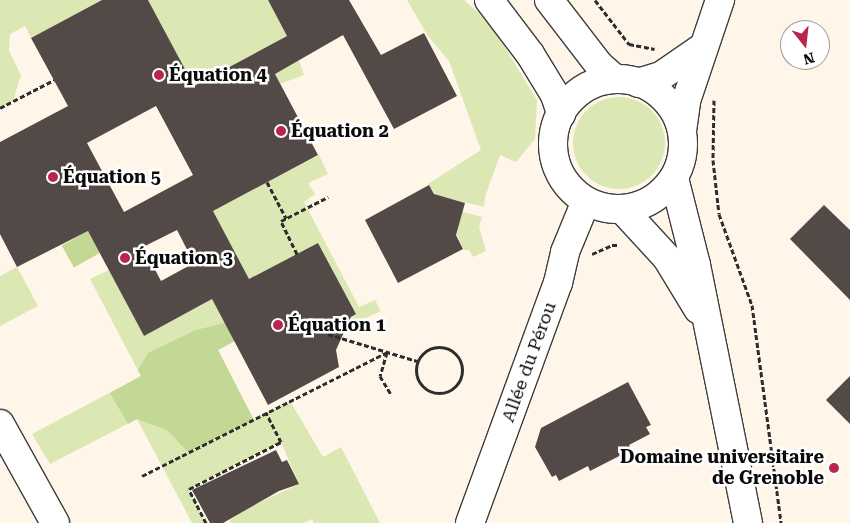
<!DOCTYPE html>
<meta charset="utf-8">
<style>
body{margin:0}
#map{position:relative;width:850px;height:523px;overflow:hidden;background:#fff6e9;font-family:"Roboto Serif",serif}
div>[style]{position:absolute}
[style*='--x']{left:calc(var(--x)*1px);top:calc(var(--y)*1px);width:calc(var(--w)*1px);rotate:calc(var(--a)*1deg)}
.green>*{inset:0;background:#dbe8b4}
.round{border-radius:50%}
.forest>*{inset:0;background:#c2d894;transform-origin:0 0}
.building>*{inset:0;background:#534a48}
.path>*{height:3px;margin-top:-1.5px;transform-origin:0;background:repeating-linear-gradient(90deg,#2d2d2d 0 5px,transparent 0 7.5px)}
.path>.ring{margin:-1.5px;padding:0;box-sizing:content-box;background:none;border:3px solid #2d2d2d;border-radius:50%}
.roads{filter:drop-shadow(1px 0 #3e3e3e) drop-shadow(-1px 0 #3e3e3e) drop-shadow(0 1px #3e3e3e) drop-shadow(0 -1px #3e3e3e)}
.minor>*{height:28px;margin:-14px;padding:0 14px;transform-origin:14px;border-radius:14px;background:#fff}
.minor>.ring{margin:-14px;padding:0;box-sizing:content-box;background:none;border:28px solid #fff;border-radius:50%}
.dots>*{width:14px;height:14px;translate:-50% -50%;box-sizing:border-box;border:2px solid #fff;border-radius:50%}
span{translate:-50% -50%;white-space:nowrap;text-align:center;line-height:1.15;-webkit-text-stroke:5px #fff;paint-order:stroke}
.poi-label{font-size:18px;color:#0b0b0b;font-weight:700}
.left{translate:0 -50%;text-align:left}
.right{translate:-100% -50%;text-align:right}
.street-label{font-size:18px;color:#0b0b0b}
.north{position:absolute;left:780px;top:20px;width:50px;height:50px;box-sizing:border-box;background:#fff;border:1px solid #9d9d9d;border-radius:50%;rotate:164deg;font-size:14px;font-weight:700;line-height:20px;text-align:center;color:#0b0b0b}
.north::after{content:'';display:block;margin:auto;width:18px;height:22px;background:#b8264e;clip-path:polygon(50% 0,100% 100%,50% 72%,0 100%)}
</style>
<div id="map">
<div class="green">
<div style="clip-path:polygon(0 0,102px 0,31px 38px,25px 26px,10px 34px,9px 51px,21px 75px,13px 101px,0 108px)"></div>
<div style="clip-path:polygon(148px 0,268px 0,297px 54px,304px 75px,280px 84px,262px 50px,193px 86px)"></div>
<div style="clip-path:polygon(407px 0,464px 0,490px 23px,537px 100px,535px 139px,516px 162px,500px 155px,485px 197px,484px 207px,451px 199px,449px 208px,482px 217px,479px 227px,486px 251px,473px 257px,469px 250px,464px 250px,444px 206px,428px 184px,481px 150px,449px 61px,428px 36px)"></div>
<div class="round" style="left:573px;top:97px;width:92px;height:92px"></div>
<div style="clip-path:polygon(319px 155px,328px 174px,308px 183px,315px 194px,304px 202px,359px 307px,375px 300px,381px 311px,346px 327px,356px 313px,318px 243px,249px 279px,213px 211px)"></div>
<div style="clip-path:polygon(17px 267px,38px 306px,0 326px,0 276px)"></div>
<div style="clip-path:polygon(109px 270px,144px 336px,212px 299px,235px 341px,218px 350px,253px 419px,290px 401px,323px 457px,341px 447px,380px 523px,314px 523px,312px 519px,304px 523px,231px 523px,230px 520px,242px 511px,299px 484px,281px 442px,189px 489px,206px 523px,192px 523px,137px 419px,50px 464px,32px 434px,141px 376px,90px 279px)"></div>
</div>
<div class="forest">
<div style="left:88px;top:231px;width:25px;height:30px;rotate:61deg"></div>
<div style="clip-path:polygon(225px 323px,235px 341px,218px 350px,254px 420px,188px 452px,167px 430px,137px 419px,128px 424px,110px 393px,141px 376px,138px 370px,148px 353px,196px 330px)"></div>
</div>
<div class="building">
<div style="clip-path:polygon(evenodd,102px 0,148px 0,194px 86px,287px 36px,268px 0,349px 0,381px 55px,424px 33px,457px 96px,394px 129px,343px 35px,275px 74px,318px 155px,213px 211px,249px 279px,318px 243px,356px 314px,351px 317px,336px 350px,339px 367px,268px 405px,212px 299px,144px 336px,88px 231px,17px 267px,0 234px,0 142px,68px 106px,31px 38px,102px 0,156px 106px,193px 175px,124px 212px,87px 143px,156px 106px,102px 0,177px 230px,194px 263px,161px 281px,143px 247px,177px 230px)"></div>
<div style="clip-path:polygon(429px 185px,434px 194px,465px 203px,456px 235px,463px 249px,398px 283px,365px 220px)"></div>
<div style="clip-path:polygon(824px 205px,850px 230px,850px 300px,790px 239px)"></div>
<div style="clip-path:polygon(850px 376px,850px 424px,826px 400px)"></div>
<div style="clip-path:polygon(628px 382px,651px 425px,646px 427px,650px 434px,629px 445px,631px 450px,590px 471px,588px 466px,559px 481px,556px 475px,552px 477px,535px 447px,541px 428px)"></div>
<div style="clip-path:polygon(276px 450px,282px 462px,287px 460px,299px 484px,279px 491px,223px 523px,210px 523px,192px 490px)"></div>
</div>
<div class="path">
<div style="--x:595;--y:0;--w:56;--a:52.3"></div>
<div style="--x:629;--y:44;--w:26;--a:11"></div>
<div style="--x:714;--y:100;--w:60;--a:91"></div>
<div style="--x:713;--y:160;--w:54;--a:83.7"></div>
<div style="--x:719;--y:214;--w:97;--a:70.1"></div>
<div style="--x:752;--y:305;--w:220;--a:82.4"></div>
<div style="--x:0;--y:108;--w:61;--a:-27.4"></div>
<div style="--x:267;--y:182;--w:41;--a:62.2"></div>
<div style="--x:297;--y:254;--w:37;--a:-116"></div>
<div style="--x:281;--y:221;--w:53;--a:-27.1"></div>
<div style="--x:592;--y:254;--w:22;--a:-24"></div>
<div style="--x:612;--y:245;--w:7;--a:0"></div>
<div style="--x:328;--y:334;--w:93;--a:16.9"></div>
<div class="ring" style="left:416px;top:347px;width:43px;height:43px"></div>
<div style="--x:387;--y:352;--w:25;--a:106"></div>
<div style="--x:380;--y:376;--w:21;--a:59"></div>
<div style="--x:142;--y:476;--w:275;--a:-26.8"></div>
<div style="--x:206;--y:523;--w:38;--a:-117"></div>
<div style="--x:189;--y:489;--w:103;--a:-27.1"></div>
<div style="--x:281;--y:442;--w:33;--a:-117"></div>
</div>
<div class="roads">
<div class="minor">
<div style="--x:489;--y:0;--w:68;--a:52.8"></div>
<div style="--x:530;--y:54;--w:48;--a:58.6"></div>
<div style="--x:555;--y:95;--w:20;--a:72"></div>
<div style="--x:549;--y:0;--w:82;--a:52.4"></div>
<div style="--x:599;--y:65;--w:21;--a:41"></div>
<div class="ring" style="left:553px;top:79px;width:102px;height:102px"></div>
<div style="--x:638;--y:83;--w:24;--a:-17"></div>
<div style="--x:661;--y:76;--w:51;--a:-34.6"></div>
<div style="--x:682;--y:131;--w:30;--a:-82"></div>
<div style="--x:686;--y:101;--w:107;--a:-71.4"></div>
<div style="--x:674;--y:178;--w:90;--a:75.8"></div>
<div style="--x:696;--y:265;--w:263;--a:78.6"></div>
<div style="--x:622;--y:209;--w:67;--a:47.4"></div>
<div style="--x:667;--y:258;--w:60;--a:58.7"></div>
<div style="--x:0;--y:424;--w:113;--a:60.9"></div>
<div style="--x:470;--y:523;--w:256;--a:-69.9"></div>
<div style="--x:558;--y:283;--w:32;--a:-77"></div>
<div style="--x:565;--y:252;--w:55;--a:-67.6"></div>
</div>
</div>
<div class="dots">
<div style="left:159px;top:75px;background:#b8264e"></div>
<div style="left:281px;top:131px;background:#b8264e"></div>
<div style="left:53px;top:177px;background:#b8264e"></div>
<div style="left:125px;top:258px;background:#b8264e"></div>
<div style="left:278px;top:325px;background:#b8264e"></div>
<div style="left:834px;top:468px;background:#b8264e"></div>
</div>
<div class="poi-label">
<span class="left" style="left:169px;top:75px">Équation 4</span>
<span class="left" style="left:291px;top:131px">Équation 2</span>
<span class="left" style="left:63px;top:177px">Équation 5</span>
<span class="left" style="left:135px;top:258px">Équation 3</span>
<span class="left" style="left:288px;top:325px">Équation 1</span>
<span class="right" style="left:824px;top:468px">Domaine universitaire<br>de Grenoble</span>
</div>
<div class="street-label">
<span style="left:529px;top:362px;rotate:-70deg">Allée du Pérou</span>
</div>
<div class="north">N</div>
</div>
